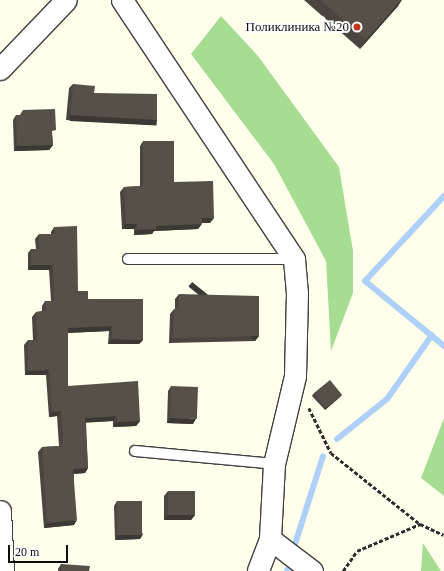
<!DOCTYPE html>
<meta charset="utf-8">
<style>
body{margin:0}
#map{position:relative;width:444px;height:571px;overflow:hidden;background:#ffffec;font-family:"Times New Roman",serif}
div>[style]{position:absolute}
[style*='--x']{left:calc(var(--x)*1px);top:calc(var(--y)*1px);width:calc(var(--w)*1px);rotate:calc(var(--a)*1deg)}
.forest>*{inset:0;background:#a7dc93}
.stream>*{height:6px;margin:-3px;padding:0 3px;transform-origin:3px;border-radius:3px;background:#afd0f9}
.path>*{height:2.5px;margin-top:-1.25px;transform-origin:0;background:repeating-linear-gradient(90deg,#2f2f2f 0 4px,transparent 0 6px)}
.roads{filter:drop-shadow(1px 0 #404040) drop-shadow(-1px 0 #404040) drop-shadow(0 1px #404040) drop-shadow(0 -1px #404040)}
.lane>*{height:10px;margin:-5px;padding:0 5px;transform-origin:5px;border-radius:5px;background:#fff}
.street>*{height:21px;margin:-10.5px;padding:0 10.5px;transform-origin:10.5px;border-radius:10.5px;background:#fff}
.wall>*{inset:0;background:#4a453f}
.shaded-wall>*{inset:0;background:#3c3833;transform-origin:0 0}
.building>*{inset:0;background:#565049;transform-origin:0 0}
.dots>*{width:11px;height:11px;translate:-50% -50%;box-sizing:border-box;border:2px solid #fff;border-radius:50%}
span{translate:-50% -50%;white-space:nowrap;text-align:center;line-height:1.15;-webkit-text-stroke:4px #fff;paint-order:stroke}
.poi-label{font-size:13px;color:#0d0d0d}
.right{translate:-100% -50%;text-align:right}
.scale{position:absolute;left:8px;top:545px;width:60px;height:18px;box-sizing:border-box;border:2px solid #0d0d0d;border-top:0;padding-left:5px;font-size:12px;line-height:14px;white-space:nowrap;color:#0d0d0d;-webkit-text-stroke:3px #fff;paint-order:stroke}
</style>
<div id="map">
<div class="forest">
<div style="clip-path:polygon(221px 16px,258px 56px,339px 167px,353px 251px,353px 293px,331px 351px,326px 261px,274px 164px,191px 54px)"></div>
<div style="clip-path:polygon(444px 418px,444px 496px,421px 478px)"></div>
<div style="clip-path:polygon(423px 543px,441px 571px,421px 571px)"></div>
</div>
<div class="stream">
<div style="--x:444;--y:196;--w:116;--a:132.9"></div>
<div style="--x:365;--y:281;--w:102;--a:39.4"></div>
<div style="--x:337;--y:439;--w:64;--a:-38.7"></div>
<div style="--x:387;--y:399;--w:78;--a:-54.9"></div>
<div style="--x:295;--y:544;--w:92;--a:-72.3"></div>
<div style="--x:287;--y:571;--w:2;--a:-63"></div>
</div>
<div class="path">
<div style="--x:309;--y:408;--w:50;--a:63.9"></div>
<div style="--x:331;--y:453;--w:114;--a:38.6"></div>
<div style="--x:343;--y:571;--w:24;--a:-55"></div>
<div style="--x:357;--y:551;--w:69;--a:-23.2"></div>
<div style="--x:420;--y:524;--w:26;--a:25"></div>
</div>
<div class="roads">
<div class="lane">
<div style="--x:128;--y:259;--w:166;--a:0"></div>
<div style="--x:135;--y:451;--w:140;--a:5.3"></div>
</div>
<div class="street">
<div style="--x:122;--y:0;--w:311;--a:56.4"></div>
<div style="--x:294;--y:259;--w:34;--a:85"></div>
<div style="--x:297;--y:293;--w:83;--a:91.4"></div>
<div style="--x:295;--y:376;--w:90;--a:103.4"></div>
<div style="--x:274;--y:464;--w:75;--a:93.1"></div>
<div style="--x:270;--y:539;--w:34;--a:111"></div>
<div style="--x:0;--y:69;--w:95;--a:-46.3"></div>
<div style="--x:0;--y:511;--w:60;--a:87.1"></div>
<div style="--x:270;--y:539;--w:53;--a:37.3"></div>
</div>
</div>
<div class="wall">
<div style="clip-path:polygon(304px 0,402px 0,398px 6px,360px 49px)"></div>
<div style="clip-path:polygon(73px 84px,157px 120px,154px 125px,66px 120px,69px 88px)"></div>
<div style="clip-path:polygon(23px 110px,52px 135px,53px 145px,49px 150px,14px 151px,13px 120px,16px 115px,20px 115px)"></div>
<div style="clip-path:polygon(143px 141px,174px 182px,210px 223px,202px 223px,198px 229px,154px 231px,152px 234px,134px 235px,134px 229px,122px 229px,120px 192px,124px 187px,140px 186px,140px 146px)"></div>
<div style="clip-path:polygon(54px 227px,78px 291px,143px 340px,139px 344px,108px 344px,109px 331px,68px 333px,68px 386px,140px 421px,136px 426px,113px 427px,113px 421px,86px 422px,88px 468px,85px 473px,74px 474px,74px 525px,44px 528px,38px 452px,42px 447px,59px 446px,57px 416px,49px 417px,46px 375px,25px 375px,24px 345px,28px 340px,33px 340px,32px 317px,36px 312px,42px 311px,42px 306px,45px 301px,51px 301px,49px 270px,28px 270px,28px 253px,31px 249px,36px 249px,35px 239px,39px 234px,51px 234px,51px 232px)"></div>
<div style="clip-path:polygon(179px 294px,259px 336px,255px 341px,169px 343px,170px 314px,174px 309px,175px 309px,175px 299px)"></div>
<div style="clip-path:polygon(171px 386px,193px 424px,167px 423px,168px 391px)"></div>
<div style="clip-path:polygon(314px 393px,342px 395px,340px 397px,325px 410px,312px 396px)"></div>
<div style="clip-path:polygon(168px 491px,195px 515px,191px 520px,164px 520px,164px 496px)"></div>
<div style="clip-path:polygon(117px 501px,143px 534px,140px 539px,115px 540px,114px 506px)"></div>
<div style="clip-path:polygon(61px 564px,89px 571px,58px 571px,58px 569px)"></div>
</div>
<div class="shaded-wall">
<div style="clip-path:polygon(401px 0,398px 6px,360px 49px,366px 40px)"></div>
<div style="left:70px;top:115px;width:87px;height:6px;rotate:3deg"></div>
<div style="clip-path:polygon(53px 145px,49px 150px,14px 151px,17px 146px)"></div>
<div style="clip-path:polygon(202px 218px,214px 218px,210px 223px,198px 223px)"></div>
<div style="clip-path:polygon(126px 224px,137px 224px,134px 229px,122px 229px)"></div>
<div style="clip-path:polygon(202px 224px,198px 229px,154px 231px,152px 234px,134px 235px,137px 230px,156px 226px)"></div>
<div style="clip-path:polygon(31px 265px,53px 265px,49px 270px,28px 270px)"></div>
<div style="clip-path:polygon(112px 326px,109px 331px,64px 333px,68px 328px)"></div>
<div style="left:259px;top:336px;width:6px;height:86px;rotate:129deg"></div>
<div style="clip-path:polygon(112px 339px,143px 340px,139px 344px,108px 344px)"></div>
<div style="clip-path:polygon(49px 370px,46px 375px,25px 375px,28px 371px)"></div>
<div style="clip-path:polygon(342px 395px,340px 397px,325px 410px,326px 408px)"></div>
<div style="clip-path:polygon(61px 411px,57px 416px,49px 417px,52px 412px)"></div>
<div style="clip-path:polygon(116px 416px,113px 421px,82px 423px,85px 418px)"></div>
<div style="clip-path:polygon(171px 418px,196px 419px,193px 424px,167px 423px)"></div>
<div style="clip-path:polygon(140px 421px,136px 426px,113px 427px,117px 422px)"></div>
<div style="clip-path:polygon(88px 468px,85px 473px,70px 474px,73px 469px)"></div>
<div style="clip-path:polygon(168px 515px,195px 515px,191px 520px,164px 520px)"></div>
<div style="clip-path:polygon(77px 520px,74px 525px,44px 528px,47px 523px)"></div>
<div style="clip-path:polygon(143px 534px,140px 539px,115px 540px,118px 535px)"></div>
</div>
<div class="building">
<div style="clip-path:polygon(320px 0,401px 0,366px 40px)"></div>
<div style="clip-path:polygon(73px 84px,95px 86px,94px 93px,157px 94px,157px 120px,70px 115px)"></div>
<div style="clip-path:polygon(55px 109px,56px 130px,52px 131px,53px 145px,17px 146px,16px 115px,23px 115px,23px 110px)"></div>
<div style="clip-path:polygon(143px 141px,174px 141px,174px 182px,213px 181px,214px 218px,202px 218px,202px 224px,156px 226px,156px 229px,137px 230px,137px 224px,126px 224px,124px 187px,143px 186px)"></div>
<div style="clip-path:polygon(77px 226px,78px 291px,88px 291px,88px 299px,143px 299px,143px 340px,112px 339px,112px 326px,68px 328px,68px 386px,138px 381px,140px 421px,117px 422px,116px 416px,85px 418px,88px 468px,73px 469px,77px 520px,47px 523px,42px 447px,61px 446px,63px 443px,61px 411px,52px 412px,49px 370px,28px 371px,28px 340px,37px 340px,36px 312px,46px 311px,45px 301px,54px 301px,53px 265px,31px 265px,31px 249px,39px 249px,39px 234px,55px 234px,54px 227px)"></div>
<div style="clip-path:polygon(179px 294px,259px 296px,259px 336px,173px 338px,174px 309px,178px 309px)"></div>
<div style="left:330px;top:380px;width:19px;height:21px;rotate:51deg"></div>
<div style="left:171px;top:386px;width:27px;height:32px;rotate:2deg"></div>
<div style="left:168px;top:491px;width:27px;height:24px"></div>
<div style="left:117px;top:501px;width:25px;height:34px"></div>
<div style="clip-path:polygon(61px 564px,90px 566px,89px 571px,61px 571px)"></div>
</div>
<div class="dots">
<div style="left:357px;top:27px;background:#c2351f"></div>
</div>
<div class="poi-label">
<span class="right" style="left:349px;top:27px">Поликлиника №20</span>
</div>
<div class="scale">20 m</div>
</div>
